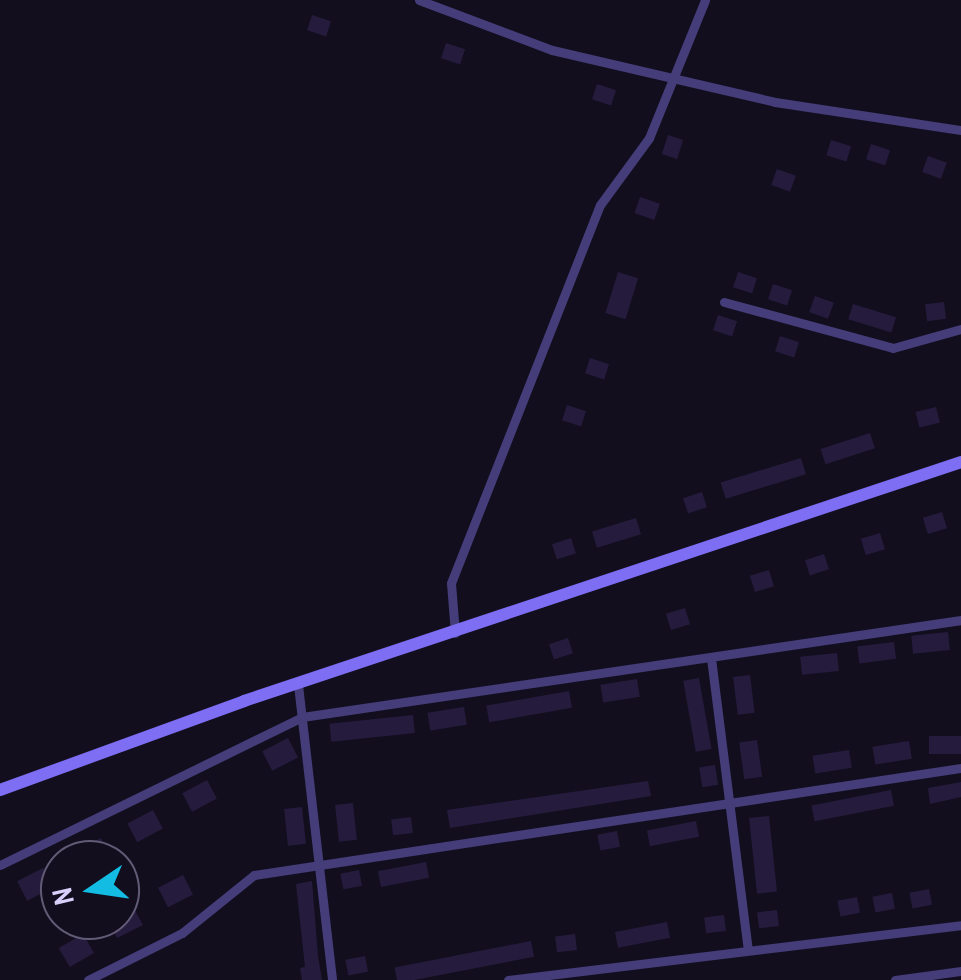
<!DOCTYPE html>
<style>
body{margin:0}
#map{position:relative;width:961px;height:980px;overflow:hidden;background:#120e1e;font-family:"Archivo Narrow",sans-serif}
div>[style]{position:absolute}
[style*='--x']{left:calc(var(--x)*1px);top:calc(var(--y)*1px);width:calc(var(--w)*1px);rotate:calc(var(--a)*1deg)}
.building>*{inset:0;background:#251c3d;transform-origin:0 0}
.minor>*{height:9px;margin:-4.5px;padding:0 4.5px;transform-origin:4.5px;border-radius:4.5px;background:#443d79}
.secondary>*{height:12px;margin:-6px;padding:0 6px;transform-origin:6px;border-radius:6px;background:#7d6ef3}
span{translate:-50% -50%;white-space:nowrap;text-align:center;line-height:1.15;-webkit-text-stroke:8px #120e1e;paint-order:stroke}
.north{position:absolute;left:40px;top:840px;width:100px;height:100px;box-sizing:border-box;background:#120e1e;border:2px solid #615b76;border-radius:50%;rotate:257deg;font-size:28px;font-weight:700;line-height:40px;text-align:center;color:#d8cffb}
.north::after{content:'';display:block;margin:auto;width:35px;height:45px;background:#13bce3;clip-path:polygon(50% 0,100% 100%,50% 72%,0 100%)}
</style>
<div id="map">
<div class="building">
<div style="left:312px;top:15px;width:20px;height:16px;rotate:18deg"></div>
<div style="left:446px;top:43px;width:20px;height:16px;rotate:18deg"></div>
<div style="left:597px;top:84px;width:20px;height:16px;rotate:18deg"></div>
<div style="left:668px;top:135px;width:16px;height:20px;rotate:18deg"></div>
<div style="left:831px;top:140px;width:21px;height:16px;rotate:17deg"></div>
<div style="left:871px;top:144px;width:20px;height:16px;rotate:18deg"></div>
<div style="left:928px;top:156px;width:20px;height:17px;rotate:20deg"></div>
<div style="left:777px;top:169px;width:20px;height:17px;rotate:20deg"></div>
<div style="left:640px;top:197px;width:21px;height:17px;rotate:19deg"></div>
<div style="left:618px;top:272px;width:21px;height:43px;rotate:17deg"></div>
<div style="left:738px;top:272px;width:20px;height:16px;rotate:18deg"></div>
<div style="left:773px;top:284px;width:20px;height:16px;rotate:18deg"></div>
<div style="left:815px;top:296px;width:20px;height:17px;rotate:20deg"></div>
<div style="left:944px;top:302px;width:17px;height:19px;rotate:83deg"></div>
<div style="left:853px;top:304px;width:45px;height:16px;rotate:17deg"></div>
<div style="left:718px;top:315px;width:20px;height:16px;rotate:18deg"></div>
<div style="left:780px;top:336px;width:20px;height:16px;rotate:18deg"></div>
<div style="left:590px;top:358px;width:20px;height:16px;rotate:18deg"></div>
<div style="left:567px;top:405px;width:20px;height:16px;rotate:18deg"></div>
<div style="left:936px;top:407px;width:16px;height:21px;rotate:76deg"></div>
<div style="left:870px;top:433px;width:16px;height:52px;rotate:72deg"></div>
<div style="left:801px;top:458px;width:17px;height:84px;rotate:73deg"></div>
<div style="left:702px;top:492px;width:16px;height:20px;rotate:72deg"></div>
<div style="left:942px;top:512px;width:17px;height:20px;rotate:73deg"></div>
<div style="left:636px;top:518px;width:17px;height:46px;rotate:73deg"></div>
<div style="left:880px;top:533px;width:17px;height:20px;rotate:73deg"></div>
<div style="left:571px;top:538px;width:16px;height:20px;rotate:72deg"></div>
<div style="left:824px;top:554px;width:16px;height:20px;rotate:72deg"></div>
<div style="left:769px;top:570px;width:17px;height:20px;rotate:73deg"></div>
<div style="left:685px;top:608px;width:17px;height:20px;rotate:73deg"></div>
<div style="left:948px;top:632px;width:18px;height:37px;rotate:84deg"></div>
<div style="left:568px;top:638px;width:16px;height:20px;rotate:72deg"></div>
<div style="left:894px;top:642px;width:17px;height:37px;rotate:83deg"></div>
<div style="left:837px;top:653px;width:18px;height:37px;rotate:84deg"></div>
<div style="left:750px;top:675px;width:38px;height:17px;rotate:83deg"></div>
<div style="left:699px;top:678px;width:72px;height:16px;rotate:80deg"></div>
<div style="left:637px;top:679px;width:18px;height:37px;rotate:81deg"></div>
<div style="left:569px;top:691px;width:17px;height:84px;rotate:80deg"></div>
<div style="left:464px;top:707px;width:18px;height:37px;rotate:81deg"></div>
<div style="left:413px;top:715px;width:18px;height:84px;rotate:84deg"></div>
<div style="left:961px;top:736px;width:18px;height:32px;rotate:90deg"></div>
<div style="left:288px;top:738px;width:22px;height:29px;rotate:63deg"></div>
<div style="left:757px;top:740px;width:37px;height:18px;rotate:82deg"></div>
<div style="left:909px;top:741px;width:18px;height:37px;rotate:81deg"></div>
<div style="left:849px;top:750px;width:18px;height:37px;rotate:81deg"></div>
<div style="left:715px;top:765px;width:20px;height:16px;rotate:81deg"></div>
<div style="left:207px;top:780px;width:21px;height:28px;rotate:62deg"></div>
<div style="clip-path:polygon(648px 781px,651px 796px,450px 828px,447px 810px)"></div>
<div style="clip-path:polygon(961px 782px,961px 797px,930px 804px,928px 788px)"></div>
<div style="left:891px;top:790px;width:16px;height:81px;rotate:79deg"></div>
<div style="left:353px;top:803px;width:37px;height:18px;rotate:84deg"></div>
<div style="left:302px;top:807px;width:37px;height:18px;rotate:84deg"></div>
<div style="left:153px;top:810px;width:21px;height:29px;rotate:62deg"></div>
<div style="left:769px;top:816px;width:76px;height:20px;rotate:84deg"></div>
<div style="left:411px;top:817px;width:16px;height:20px;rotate:83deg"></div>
<div style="left:696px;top:821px;width:16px;height:50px;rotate:79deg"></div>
<div style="left:617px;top:831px;width:16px;height:20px;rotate:79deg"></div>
<div style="clip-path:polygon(101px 838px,111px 857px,81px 860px,76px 851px)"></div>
<div style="left:426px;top:862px;width:16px;height:49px;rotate:79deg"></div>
<div style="left:43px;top:868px;width:22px;height:29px;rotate:63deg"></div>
<div style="left:359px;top:870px;width:16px;height:19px;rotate:79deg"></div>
<div style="left:183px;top:875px;width:22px;height:28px;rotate:63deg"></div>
<div style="clip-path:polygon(312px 881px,318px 956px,322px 980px,302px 980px,300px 968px,305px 967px,296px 884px)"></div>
<div style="left:929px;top:889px;width:16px;height:20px;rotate:79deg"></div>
<div style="left:892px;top:893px;width:16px;height:20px;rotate:79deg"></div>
<div style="left:857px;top:897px;width:16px;height:20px;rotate:79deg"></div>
<div style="clip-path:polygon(132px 905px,143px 925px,117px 938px,108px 920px,120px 920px,120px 912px)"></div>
<div style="left:777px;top:910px;width:16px;height:20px;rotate:83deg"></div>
<div style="left:724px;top:915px;width:16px;height:20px;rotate:83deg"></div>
<div style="left:667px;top:922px;width:16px;height:53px;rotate:79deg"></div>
<div style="left:83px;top:934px;width:22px;height:28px;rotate:60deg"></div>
<div style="left:575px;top:934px;width:16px;height:20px;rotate:83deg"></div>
<div style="left:531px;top:941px;width:16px;height:139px;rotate:79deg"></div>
<div style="left:365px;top:956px;width:16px;height:20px;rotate:79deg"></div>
</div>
<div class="minor">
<div style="--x:419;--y:0;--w:142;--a:20.6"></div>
<div style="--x:552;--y:50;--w:229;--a:13.1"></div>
<div style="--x:775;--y:102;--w:188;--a:8.6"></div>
<div style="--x:724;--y:302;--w:175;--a:15.2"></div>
<div style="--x:893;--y:348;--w:71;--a:-15.6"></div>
<div style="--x:455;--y:633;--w:50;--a:-94.6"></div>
<div style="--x:451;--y:583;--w:406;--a:-68.5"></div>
<div style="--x:600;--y:205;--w:83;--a:-53.8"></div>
<div style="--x:649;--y:138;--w:149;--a:-67.9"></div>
<div style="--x:711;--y:658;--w:294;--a:82.8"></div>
<div style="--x:298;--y:685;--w:297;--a:83.4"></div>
<div style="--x:0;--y:865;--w:336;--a:-26.1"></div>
<div style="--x:302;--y:717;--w:666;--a:-8.37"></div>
<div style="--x:88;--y:980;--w:105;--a:-26.6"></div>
<div style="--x:182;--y:933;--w:92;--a:-38.9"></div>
<div style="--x:254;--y:875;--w:715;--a:-8.61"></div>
<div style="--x:508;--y:980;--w:456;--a:-6.9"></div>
<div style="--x:895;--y:980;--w:67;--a:-7.8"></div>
</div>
<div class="secondary">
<div style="--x:0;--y:790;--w:260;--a:-20"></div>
<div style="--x:244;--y:701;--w:756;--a:-18.43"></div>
</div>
<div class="north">N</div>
</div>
